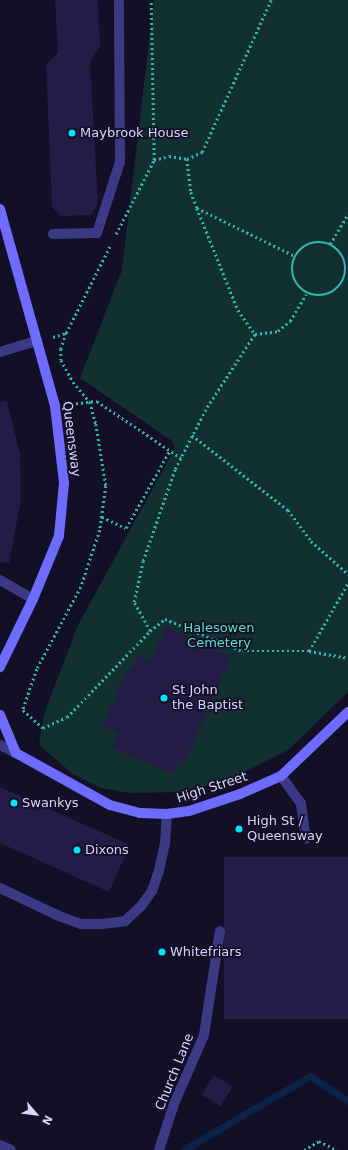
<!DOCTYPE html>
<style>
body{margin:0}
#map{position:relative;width:348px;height:1150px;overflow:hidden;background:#130f26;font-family:"DejaVu Sans",sans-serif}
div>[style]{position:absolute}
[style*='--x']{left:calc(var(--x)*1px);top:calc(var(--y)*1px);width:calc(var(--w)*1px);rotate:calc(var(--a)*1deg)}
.green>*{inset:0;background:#12302f}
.stream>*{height:7px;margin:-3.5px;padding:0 3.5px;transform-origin:3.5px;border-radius:3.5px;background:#0c2248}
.building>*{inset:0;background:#241b47;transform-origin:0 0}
.path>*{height:2.5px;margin-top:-1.25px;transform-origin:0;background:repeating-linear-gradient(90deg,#2fb8b0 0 2px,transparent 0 5px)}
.path>.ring{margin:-1.25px;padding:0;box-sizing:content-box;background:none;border:2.5px solid #2fb8b0;border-radius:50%}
.service>*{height:10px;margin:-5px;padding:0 5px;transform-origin:5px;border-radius:5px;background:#3d3a85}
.pedestrian>*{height:10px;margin:-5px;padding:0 5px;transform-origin:5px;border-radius:5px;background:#3d3a85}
.minor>*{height:10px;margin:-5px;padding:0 5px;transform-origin:5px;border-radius:5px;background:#3d3a85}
.tertiary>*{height:10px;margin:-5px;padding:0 5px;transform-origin:5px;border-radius:5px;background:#3d3a85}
.secondary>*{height:10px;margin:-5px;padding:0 5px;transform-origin:5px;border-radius:5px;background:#6f6bff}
.dots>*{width:11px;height:11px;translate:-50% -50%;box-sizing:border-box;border:2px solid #130f26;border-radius:50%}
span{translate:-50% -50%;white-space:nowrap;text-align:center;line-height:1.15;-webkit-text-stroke:3.5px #130f26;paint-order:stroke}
.poi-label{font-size:13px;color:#d9d4ff}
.left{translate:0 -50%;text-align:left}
.street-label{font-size:13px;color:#d9d4ff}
.park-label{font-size:13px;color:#5fe0c0}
.north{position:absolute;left:16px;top:1094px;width:40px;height:40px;-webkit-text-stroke:3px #130f26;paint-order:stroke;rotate:118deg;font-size:11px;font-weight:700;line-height:16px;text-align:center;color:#d9d4ff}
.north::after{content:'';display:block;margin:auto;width:14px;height:18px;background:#d9d4ff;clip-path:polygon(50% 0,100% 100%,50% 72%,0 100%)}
</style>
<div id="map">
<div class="green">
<div style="clip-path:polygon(154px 0,348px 0,348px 692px,288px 750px,232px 778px,183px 792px,130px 793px,101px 788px,73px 774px,39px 745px,44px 714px,78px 625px,175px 448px,172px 441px,80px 378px,122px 270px)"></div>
</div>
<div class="stream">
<div style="--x:183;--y:1150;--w:147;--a:-30.2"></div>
<div style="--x:310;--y:1076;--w:45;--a:33.3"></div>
</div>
<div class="building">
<div style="clip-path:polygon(55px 0,98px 0,100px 47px,90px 62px,98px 203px,91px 215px,61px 216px,52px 207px,46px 64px,58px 53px)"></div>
<div style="clip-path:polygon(7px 401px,20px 454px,21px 501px,9px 563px,0 562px,0 402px)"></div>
<div style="clip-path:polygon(166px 627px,231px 656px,185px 762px,179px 760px,173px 774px,112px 748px,118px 733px,103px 726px,128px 669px,132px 670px,138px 656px,151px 661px)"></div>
<div style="clip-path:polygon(0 787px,130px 845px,109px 892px,0 843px)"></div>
<div style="left:348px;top:857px;width:162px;height:124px;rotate:90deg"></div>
<div style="left:214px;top:1075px;width:22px;height:23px;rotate:32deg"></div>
</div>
<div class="path">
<div style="--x:187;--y:159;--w:17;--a:-25"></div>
<div style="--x:202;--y:152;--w:167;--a:-65.6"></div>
<div style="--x:154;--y:160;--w:16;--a:-15"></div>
<div style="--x:169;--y:156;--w:18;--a:9"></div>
<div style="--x:187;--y:159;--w:33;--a:83"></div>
<div style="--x:191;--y:192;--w:17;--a:69"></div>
<div style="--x:197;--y:208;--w:109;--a:26.1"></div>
<div style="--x:197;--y:208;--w:110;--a:68.1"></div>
<div style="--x:238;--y:310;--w:29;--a:55"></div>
<div style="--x:116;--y:234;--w:83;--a:-62.8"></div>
<div style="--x:154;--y:160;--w:160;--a:-91.1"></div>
<div class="ring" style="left:292px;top:242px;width:51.5px;height:51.5px"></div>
<div style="--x:330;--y:244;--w:35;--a:-59"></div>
<div style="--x:66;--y:333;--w:17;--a:107"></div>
<div style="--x:61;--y:349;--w:11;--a:90"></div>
<div style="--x:61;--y:360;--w:25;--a:61"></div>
<div style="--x:73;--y:382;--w:26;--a:50"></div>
<div style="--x:90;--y:402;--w:23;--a:75"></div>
<div style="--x:96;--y:424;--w:63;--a:80.8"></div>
<div style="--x:106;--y:486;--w:44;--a:97.8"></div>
<div style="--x:100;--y:530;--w:60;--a:108.4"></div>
<div style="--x:81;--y:587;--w:93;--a:118.2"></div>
<div style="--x:37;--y:669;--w:43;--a:108.9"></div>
<div style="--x:23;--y:710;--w:27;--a:42"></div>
<div style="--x:43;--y:728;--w:26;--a:-25"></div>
<div style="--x:67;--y:717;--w:120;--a:-46"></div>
<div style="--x:150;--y:631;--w:19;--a:-39"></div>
<div style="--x:165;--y:619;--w:83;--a:22.6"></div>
<div style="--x:242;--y:651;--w:67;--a:0"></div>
<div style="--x:309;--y:651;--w:40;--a:10"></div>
<div style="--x:53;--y:337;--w:14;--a:-17"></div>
<div style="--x:66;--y:333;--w:100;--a:-63.2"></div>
<div style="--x:71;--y:404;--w:26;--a:-7"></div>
<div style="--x:97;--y:401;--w:102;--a:34.2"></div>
<div style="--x:192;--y:435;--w:122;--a:38"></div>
<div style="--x:288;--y:510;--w:39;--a:53"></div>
<div style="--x:311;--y:541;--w:50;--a:41.7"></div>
<div style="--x:102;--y:517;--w:26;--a:25"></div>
<div style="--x:126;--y:528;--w:90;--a:-60.6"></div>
<div style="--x:150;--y:631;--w:33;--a:-119"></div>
<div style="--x:134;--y:602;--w:42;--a:-77.6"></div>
<div style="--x:143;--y:561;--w:97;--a:-70.8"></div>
<div style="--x:175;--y:469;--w:70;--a:-62.7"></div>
<div style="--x:207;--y:407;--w:87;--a:-56.7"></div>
<div style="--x:255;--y:334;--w:23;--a:-7"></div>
<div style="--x:278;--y:331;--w:16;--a:-40"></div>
<div style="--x:290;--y:321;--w:31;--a:-59"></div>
<div style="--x:309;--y:651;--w:78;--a:-60.2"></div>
<div style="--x:304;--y:1150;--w:17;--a:-31"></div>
<div style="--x:319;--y:1141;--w:20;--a:27"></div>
</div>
<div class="service">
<div style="--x:53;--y:234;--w:44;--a:-1.3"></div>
<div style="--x:97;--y:233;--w:75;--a:-72.1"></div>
<div style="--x:120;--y:162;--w:162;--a:-90.4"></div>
<div style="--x:0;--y:352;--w:39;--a:-17"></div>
<div style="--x:0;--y:580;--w:38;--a:30"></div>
<div style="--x:281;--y:776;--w:34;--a:54"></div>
<div style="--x:301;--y:804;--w:35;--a:82"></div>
<div style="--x:0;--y:888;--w:65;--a:25.4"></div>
<div style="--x:59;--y:916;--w:23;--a:20"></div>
<div style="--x:81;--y:924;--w:21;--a:0"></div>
<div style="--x:102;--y:924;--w:23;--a:-7"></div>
<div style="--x:125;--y:921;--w:22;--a:-43"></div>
<div style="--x:141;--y:906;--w:19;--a:-54"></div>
<div style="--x:152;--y:891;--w:21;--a:-71"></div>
<div style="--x:159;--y:871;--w:29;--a:-78"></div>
<div style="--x:165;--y:843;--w:29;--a:-86"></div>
</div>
<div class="pedestrian">
<div style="--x:0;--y:745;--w:18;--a:27"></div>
</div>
<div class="minor">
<div style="--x:159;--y:1150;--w:48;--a:-71.9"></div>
<div style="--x:174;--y:1104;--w:75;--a:-66.5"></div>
<div style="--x:204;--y:1035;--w:105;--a:-81.3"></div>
</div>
<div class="tertiary">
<div style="--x:0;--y:1145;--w:12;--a:24"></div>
</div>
<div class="secondary">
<div style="--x:0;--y:209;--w:205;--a:74.4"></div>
<div style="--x:55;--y:406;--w:78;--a:83.3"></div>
<div style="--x:64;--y:483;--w:53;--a:95.4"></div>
<div style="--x:59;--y:536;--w:68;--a:112.4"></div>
<div style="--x:33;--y:599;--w:76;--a:115.9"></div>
<div style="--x:0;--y:715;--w:41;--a:67.2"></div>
<div style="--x:16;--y:753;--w:107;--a:29"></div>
<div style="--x:110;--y:805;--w:31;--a:15"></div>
<div style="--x:140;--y:813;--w:27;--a:2"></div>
<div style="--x:167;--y:814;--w:22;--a:-8"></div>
<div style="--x:189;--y:811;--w:54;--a:-18.4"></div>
<div style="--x:240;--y:794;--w:45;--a:-23.7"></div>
<div style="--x:281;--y:776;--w:93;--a:-43.7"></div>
</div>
<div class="dots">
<div style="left:72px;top:133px;background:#00e5ff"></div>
<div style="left:164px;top:698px;background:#00e5ff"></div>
<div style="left:14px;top:803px;background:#00e5ff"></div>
<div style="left:239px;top:829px;background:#00e5ff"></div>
<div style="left:77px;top:850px;background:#00e5ff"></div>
<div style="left:162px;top:952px;background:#00e5ff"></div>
</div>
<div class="poi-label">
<span class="left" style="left:80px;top:133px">Maybrook House</span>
<span class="left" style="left:172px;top:698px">St John<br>the Baptist</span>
<span class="left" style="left:22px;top:803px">Swankys</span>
<span class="left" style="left:247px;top:829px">High St /<br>Queensway</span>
<span class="left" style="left:85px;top:850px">Dixons</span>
<span class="left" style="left:170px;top:952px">Whitefriars</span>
</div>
<div class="street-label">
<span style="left:71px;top:439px;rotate:83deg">Queensway</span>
<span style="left:212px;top:788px;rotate:-18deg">High Street</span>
<span style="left:175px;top:1072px;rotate:-68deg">Church Lane</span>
</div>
<div class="park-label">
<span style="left:219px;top:636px">Halesowen<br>Cemetery</span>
</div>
<div class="north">N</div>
</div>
